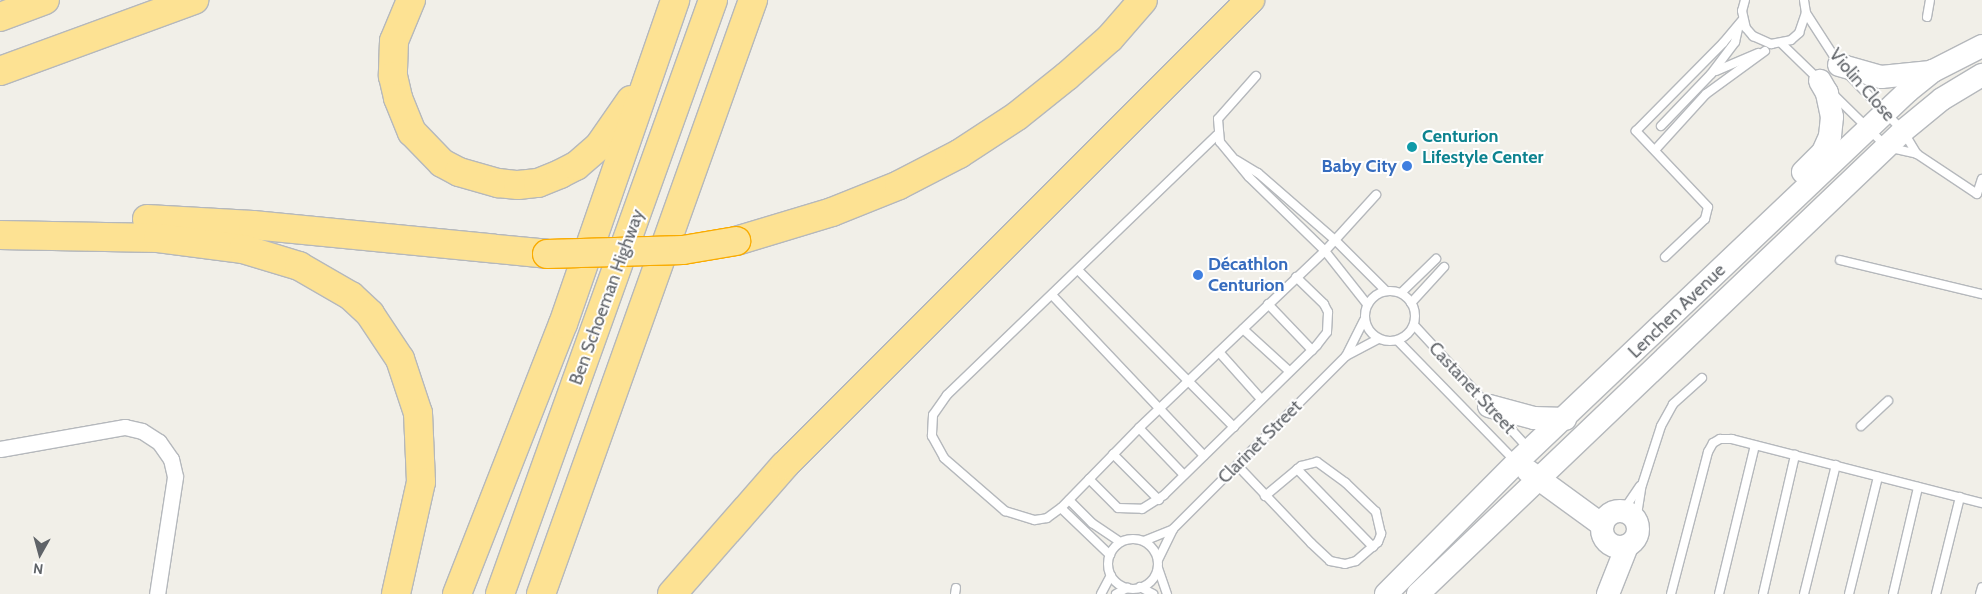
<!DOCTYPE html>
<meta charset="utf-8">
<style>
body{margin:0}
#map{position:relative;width:1982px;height:594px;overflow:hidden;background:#f1efe8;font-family:Cabin,sans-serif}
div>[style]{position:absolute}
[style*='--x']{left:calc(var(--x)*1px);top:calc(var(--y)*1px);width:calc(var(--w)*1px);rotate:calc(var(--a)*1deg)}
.roads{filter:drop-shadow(1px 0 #b5b8bc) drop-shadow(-1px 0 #b5b8bc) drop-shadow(0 1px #b5b8bc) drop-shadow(0 -1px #b5b8bc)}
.lane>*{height:8px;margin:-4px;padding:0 4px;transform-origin:4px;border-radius:4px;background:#fff}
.lane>.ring{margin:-4px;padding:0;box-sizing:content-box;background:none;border:8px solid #fff;border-radius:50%}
.street>*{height:15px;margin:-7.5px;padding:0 7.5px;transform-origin:7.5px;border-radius:7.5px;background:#fff}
.secondary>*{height:22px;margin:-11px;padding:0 11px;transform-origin:11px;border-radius:11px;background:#fff}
.secondary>.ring{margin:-11px;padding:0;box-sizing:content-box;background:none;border:22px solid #fff;border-radius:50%}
.highway>*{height:28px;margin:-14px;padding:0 14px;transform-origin:14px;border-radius:14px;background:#fde293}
.bridges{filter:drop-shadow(1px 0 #f9ab00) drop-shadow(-1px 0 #f9ab00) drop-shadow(0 1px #f9ab00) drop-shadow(0 -1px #f9ab00)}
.highway-bridge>*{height:28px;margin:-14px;padding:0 14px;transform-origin:14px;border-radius:14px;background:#fde293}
.dots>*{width:14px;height:14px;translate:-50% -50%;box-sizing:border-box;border:2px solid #fff;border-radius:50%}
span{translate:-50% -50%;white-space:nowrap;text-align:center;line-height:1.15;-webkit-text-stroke:4px #fff;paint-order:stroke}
.street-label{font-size:18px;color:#5f6368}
.culture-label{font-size:18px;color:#0d838f;font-weight:700}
.left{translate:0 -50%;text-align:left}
.shop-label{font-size:18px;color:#366cbe;font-weight:700}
.right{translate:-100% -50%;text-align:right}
.north{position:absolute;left:15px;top:529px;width:50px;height:50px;-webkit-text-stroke:4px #fff;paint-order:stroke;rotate:187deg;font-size:14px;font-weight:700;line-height:20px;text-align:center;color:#5f6368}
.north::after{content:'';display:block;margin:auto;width:18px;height:22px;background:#5f6368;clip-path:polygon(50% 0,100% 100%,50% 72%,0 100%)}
</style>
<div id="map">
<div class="roads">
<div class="lane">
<div style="--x:1745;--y:0;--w:11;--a:105"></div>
<div style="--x:1742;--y:11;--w:17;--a:77"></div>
<div style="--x:1746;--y:28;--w:11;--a:49"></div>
<div style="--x:1753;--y:36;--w:20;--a:24"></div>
<div style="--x:1771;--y:44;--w:20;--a:-11"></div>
<div style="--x:1791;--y:40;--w:11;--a:-41"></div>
<div style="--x:1799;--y:33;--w:21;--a:-71"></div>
<div style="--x:1806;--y:13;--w:13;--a:-99"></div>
<div style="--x:1806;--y:13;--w:61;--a:57.1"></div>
<div style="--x:1927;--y:17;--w:17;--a:-80"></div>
<div style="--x:1781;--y:43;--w:53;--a:44.2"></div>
<div style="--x:1716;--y:71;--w:46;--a:-23.2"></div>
<div style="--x:1848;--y:74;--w:79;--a:46"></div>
<div style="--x:1903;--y:131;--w:27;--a:59"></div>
<div style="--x:1256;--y:76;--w:57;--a:131.5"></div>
<div style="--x:1218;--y:119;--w:23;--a:85"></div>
<div style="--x:1220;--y:142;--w:45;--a:50.4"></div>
<div style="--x:1249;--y:177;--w:106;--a:44.2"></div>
<div style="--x:1325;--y:251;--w:68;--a:51.6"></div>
<div style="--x:1834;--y:95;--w:74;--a:44.5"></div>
<div style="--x:1887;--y:147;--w:31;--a:13"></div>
<div style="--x:1917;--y:154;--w:72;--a:33.7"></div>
<div style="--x:1977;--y:194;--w:16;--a:-72"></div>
<div style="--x:1661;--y:126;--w:72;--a:-46.1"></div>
<div style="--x:1711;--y:74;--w:40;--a:-53"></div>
<div style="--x:1735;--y:42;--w:17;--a:-77"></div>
<div style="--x:1217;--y:135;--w:375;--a:136.1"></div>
<div style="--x:947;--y:395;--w:24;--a:125"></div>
<div style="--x:933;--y:415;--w:21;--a:93"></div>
<div style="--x:932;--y:436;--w:25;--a:61"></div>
<div style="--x:944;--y:458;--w:81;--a:41"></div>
<div style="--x:1005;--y:511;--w:31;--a:17"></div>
<div style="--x:1035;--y:520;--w:12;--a:-9"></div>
<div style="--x:1047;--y:518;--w:17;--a:-36"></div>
<div style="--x:1061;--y:508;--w:112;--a:-45.7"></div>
<div style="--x:1139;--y:428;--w:257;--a:-43.6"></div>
<div style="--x:1325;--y:251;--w:76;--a:-47.7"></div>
<div style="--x:1655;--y:150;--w:76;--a:-47.7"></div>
<div style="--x:1706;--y:94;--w:73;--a:-36.1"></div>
<div style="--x:1236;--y:160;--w:26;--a:31"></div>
<div style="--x:1258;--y:173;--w:102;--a:41"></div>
<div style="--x:1335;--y:240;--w:72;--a:45"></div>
<div style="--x:1665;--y:257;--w:55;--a:-43.5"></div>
<div style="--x:1705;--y:219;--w:12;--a:-76"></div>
<div style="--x:1708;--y:207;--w:105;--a:-133.5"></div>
<div style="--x:1636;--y:131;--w:124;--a:-45.3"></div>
<div style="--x:1723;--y:43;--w:31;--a:-50"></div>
<div style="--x:1840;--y:260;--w:146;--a:13.5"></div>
<div style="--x:1079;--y:271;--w:220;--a:45.2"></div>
<div class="ring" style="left:1365px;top:291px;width:42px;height:42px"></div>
<div style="--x:1401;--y:293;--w:49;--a:-44.2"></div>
<div style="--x:1052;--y:295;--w:221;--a:46.6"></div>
<div style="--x:1411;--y:303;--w:49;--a:-47.5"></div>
<div style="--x:1268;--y:304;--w:64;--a:46.3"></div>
<div style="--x:1414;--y:325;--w:108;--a:47.3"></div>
<div style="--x:1243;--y:329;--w:62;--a:42.4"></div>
<div style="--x:1398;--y:341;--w:168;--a:45.7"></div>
<div style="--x:1219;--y:352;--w:63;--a:48.2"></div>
<div style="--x:1346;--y:356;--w:40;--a:-63.4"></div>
<div style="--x:1497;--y:414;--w:46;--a:47.6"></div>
<div style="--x:1861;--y:426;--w:37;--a:-43"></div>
<div style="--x:1139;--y:428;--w:65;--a:46.2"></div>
<div style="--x:1113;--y:454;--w:65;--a:45"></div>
<div style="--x:1237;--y:465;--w:108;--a:46.5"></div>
<div style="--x:1311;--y:543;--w:26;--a:43"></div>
<div style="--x:1330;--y:561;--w:15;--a:11"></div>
<div style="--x:1345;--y:564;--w:11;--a:-15"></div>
<div style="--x:1356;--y:561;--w:29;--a:-41"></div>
<div style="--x:1378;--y:542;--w:9;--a:-69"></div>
<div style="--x:1381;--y:534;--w:23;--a:-103"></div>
<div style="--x:1376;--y:512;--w:42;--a:-136"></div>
<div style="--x:1346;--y:483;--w:36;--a:-144"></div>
<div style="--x:1317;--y:462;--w:16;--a:166"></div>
<div style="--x:1301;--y:466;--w:47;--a:140.2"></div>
<div style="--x:1297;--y:469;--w:109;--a:45.7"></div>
<div style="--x:1089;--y:479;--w:41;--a:45"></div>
<div style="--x:1118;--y:508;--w:24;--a:2"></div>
<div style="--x:1142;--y:509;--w:26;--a:-32"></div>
<div style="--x:1164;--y:495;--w:214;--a:-44.4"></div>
<div style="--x:1317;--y:345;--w:16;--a:-52"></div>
<div style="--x:1327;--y:332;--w:20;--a:-87"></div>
<div style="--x:1328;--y:312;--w:9;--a:-117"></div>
<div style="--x:1324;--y:304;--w:39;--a:-136"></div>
<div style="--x:1069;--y:500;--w:33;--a:45"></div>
<div style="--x:1092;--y:523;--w:34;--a:34"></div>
<div style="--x:1061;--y:508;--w:68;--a:43.8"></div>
<div style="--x:1623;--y:511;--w:30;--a:-56"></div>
<div style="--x:1636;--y:521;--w:36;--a:-81"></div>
<div style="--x:1642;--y:485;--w:62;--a:-72.1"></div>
<div style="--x:1661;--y:426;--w:25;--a:-61"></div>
<div style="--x:1673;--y:404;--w:39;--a:-42"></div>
<div class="ring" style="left:1108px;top:539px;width:42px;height:42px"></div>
<div style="--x:1144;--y:541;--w:31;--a:-22"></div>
<div style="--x:1158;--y:560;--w:34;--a:-64"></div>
<div style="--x:1173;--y:529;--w:245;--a:-45"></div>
<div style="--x:1346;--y:356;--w:36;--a:-28"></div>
<div style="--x:1158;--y:568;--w:28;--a:71"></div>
<div style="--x:1140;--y:587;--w:15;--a:28"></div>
<div style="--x:955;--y:594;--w:6;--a:-81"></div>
<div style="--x:1101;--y:594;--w:21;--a:-62"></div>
<div style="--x:1116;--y:594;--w:13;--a:-29"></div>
<div style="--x:1671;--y:594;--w:147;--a:-75.4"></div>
<div style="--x:1708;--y:452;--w:10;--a:-61"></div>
<div style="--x:1713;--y:443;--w:8;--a:-30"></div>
<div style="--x:1720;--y:439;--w:12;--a:0"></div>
<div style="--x:1732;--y:439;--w:258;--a:14.4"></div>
<div style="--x:1719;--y:594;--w:153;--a:-76.4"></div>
<div style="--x:1763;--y:594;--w:143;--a:-77"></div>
<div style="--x:1804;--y:594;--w:133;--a:-76.1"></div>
<div style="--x:1849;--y:594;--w:121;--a:-76.1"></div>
<div style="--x:1893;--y:594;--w:110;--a:-76.8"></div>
<div style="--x:1936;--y:594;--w:100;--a:-76.1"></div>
<div style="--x:1980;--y:594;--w:7;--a:-74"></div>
</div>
<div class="street">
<div style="--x:0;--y:449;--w:127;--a:-10"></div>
<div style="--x:125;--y:427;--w:17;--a:13"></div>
<div style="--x:142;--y:431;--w:20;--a:33"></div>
<div style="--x:159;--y:442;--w:21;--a:55"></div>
<div style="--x:171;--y:459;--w:18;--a:77"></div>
<div style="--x:175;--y:477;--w:118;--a:98.7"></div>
</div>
<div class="secondary">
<div style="--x:1839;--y:65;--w:44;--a:15.9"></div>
<div style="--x:1881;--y:77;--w:50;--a:-5.7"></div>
<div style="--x:1803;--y:172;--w:28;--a:-45"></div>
<div style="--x:1823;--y:152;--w:17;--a:-66"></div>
<div style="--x:1830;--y:136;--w:19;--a:-84"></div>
<div style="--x:1832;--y:117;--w:25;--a:-102"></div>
<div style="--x:1827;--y:93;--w:14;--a:-120"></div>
<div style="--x:1489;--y:406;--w:47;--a:14.9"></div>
<div style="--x:1534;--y:418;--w:31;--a:2"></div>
<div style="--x:1528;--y:471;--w:92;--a:36.1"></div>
<div class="ring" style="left:1602px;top:511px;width:14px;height:14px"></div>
<div style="--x:1386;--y:594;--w:186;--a:-45.2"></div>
<div style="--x:1517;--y:462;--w:539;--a:-43.5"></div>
<div style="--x:1908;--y:91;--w:32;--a:-39"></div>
<div style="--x:1933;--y:71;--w:55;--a:-27"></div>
<div style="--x:1418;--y:594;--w:671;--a:-43.67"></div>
<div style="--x:1903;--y:131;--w:50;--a:-39.4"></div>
<div style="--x:1942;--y:99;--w:47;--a:-31"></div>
<div style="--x:1608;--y:594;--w:52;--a:-68.4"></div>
</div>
<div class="highway">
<div style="--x:411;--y:0;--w:44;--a:112.5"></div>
<div style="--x:394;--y:41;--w:35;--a:92"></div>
<div style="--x:393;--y:76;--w:23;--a:77"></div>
<div style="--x:398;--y:98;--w:37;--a:68"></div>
<div style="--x:412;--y:132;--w:43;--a:45.9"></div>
<div style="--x:442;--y:163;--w:19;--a:28"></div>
<div style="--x:459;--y:172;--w:41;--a:15.8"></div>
<div style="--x:498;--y:183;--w:20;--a:6"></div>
<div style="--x:518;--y:185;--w:20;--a:-6"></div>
<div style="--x:538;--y:183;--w:24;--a:-22"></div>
<div style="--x:560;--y:174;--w:18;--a:-27"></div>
<div style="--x:576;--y:166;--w:30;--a:-41"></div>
<div style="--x:599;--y:146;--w:56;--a:-55.2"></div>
<div style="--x:0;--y:17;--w:48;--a:-20.7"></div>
<div style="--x:0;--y:71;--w:207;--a:-20.1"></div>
<div style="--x:147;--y:219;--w:106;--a:3.2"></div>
<div style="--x:253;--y:225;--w:295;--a:5.6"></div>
<div style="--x:0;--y:235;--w:158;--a:1.1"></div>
<div style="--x:158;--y:238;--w:86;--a:7.4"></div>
<div style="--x:243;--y:249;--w:59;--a:16.9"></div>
<div style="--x:299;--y:266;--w:60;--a:30"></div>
<div style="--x:351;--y:296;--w:26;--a:43"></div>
<div style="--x:370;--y:314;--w:54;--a:56.3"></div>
<div style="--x:400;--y:359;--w:57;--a:71.6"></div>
<div style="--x:418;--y:413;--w:69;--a:87.5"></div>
<div style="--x:421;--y:482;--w:115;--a:102.6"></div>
<div style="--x:736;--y:241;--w:100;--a:-16.8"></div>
<div style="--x:832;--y:212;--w:72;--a:-21.9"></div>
<div style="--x:899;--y:185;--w:68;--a:-27.3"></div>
<div style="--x:959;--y:154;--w:69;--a:-33.2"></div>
<div style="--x:1017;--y:116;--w:64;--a:-38.7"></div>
<div style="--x:1067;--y:76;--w:57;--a:-41.5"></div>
<div style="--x:1110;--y:38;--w:50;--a:-49"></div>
<div style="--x:457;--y:594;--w:290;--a:-68.6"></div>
<div style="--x:563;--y:324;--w:343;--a:-70.9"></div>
<div style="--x:500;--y:594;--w:631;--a:-70.27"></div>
<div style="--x:541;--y:594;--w:631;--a:-70.36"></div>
<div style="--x:672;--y:594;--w:171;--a:-48.8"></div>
<div style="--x:785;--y:465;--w:658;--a:-45"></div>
</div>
</div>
<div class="bridges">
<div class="highway-bridge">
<div style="--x:547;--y:254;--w:136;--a:-1.7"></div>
<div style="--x:683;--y:250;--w:54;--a:-9.6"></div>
</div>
</div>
<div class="dots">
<div style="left:1412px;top:147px;background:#0f9aa8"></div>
<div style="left:1407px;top:166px;background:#3f7fe0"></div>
<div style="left:1198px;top:275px;background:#3f7fe0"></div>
</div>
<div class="street-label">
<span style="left:1862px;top:85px;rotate:49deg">Violin Close</span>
<span style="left:607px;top:297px;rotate:-70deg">Ben Schoeman Highway</span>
<span style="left:1677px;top:311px;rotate:-44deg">Lenchen Avenue</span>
<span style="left:1472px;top:388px;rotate:47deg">Castanet Street</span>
<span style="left:1260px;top:442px;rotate:-45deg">Clarinet Street</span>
</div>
<div class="culture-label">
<span class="left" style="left:1422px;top:147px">Centurion<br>Lifestyle Center</span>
</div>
<div class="shop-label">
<span class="right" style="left:1397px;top:166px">Baby City</span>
<span class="left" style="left:1208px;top:275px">Décathlon<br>Centurion</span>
</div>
<div class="north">N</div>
</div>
